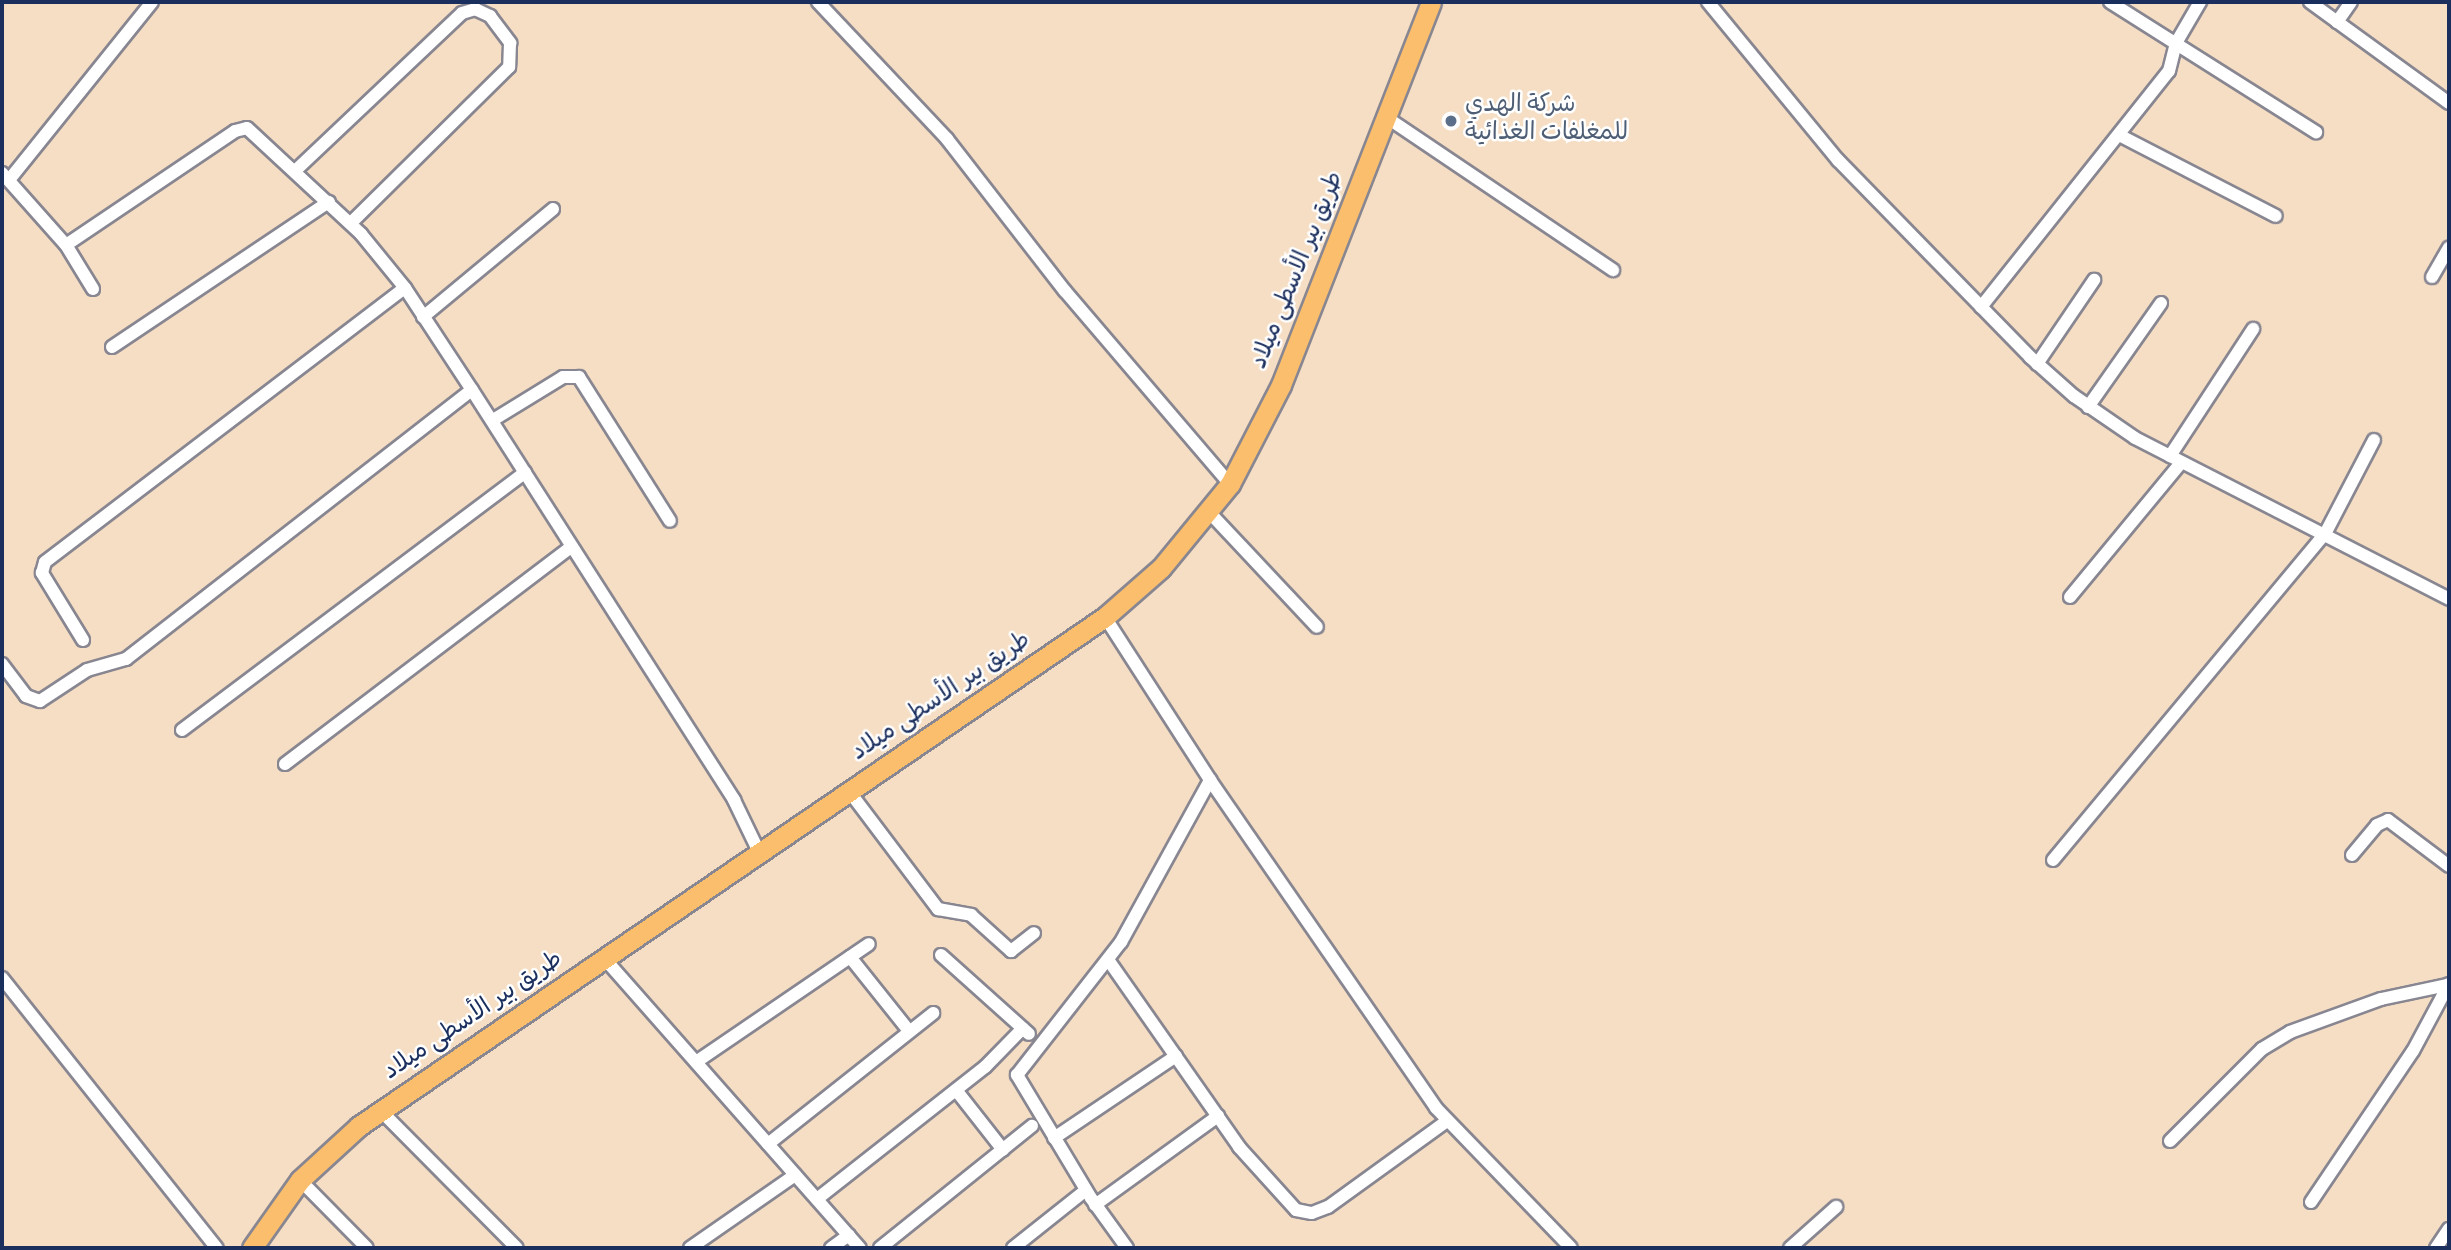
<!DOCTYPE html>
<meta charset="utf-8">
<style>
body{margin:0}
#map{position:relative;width:2451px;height:1250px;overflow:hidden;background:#f5dec4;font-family:Dekko,"Playpen Sans Arabic",sans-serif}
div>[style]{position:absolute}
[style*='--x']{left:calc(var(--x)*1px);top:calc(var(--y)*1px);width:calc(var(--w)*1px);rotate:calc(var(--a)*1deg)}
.roads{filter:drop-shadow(2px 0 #888691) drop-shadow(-2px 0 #888691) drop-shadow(0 2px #888691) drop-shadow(0 -2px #888691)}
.minor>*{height:12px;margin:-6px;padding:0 6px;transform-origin:6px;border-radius:6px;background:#fff}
.primary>*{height:19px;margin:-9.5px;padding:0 9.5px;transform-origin:9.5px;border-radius:9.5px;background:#fabe6d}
.dots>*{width:19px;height:19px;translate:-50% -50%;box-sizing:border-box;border:4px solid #fff;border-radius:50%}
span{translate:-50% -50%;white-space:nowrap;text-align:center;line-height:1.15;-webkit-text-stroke:5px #fff;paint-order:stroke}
.service-label{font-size:24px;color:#4e5e75}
.left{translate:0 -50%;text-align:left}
.street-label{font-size:24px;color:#1b2f5e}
.frame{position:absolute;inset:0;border:4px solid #1b2f5e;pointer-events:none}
</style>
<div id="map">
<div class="roads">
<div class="minor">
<div style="--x:818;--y:2;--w:188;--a:46.7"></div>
<div style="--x:947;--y:139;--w:192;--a:52.2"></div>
<div style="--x:1065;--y:291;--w:254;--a:49.5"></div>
<div style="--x:1708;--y:2;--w:205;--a:50.6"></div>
<div style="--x:1838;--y:160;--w:275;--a:45.7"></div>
<div style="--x:2030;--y:357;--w:59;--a:41.6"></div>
<div style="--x:2074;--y:396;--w:74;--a:34.5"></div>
<div style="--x:2135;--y:438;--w:353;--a:27.1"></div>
<div style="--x:2110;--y:2;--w:244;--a:32.3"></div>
<div style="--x:2310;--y:2;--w:172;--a:36"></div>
<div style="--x:2337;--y:22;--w:24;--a:-55"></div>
<div style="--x:1386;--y:117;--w:274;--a:34"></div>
<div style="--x:2121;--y:136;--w:174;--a:27.3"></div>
<div style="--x:296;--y:170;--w:228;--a:-43.4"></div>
<div style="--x:462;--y:13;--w:14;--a:-17"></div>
<div style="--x:475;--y:9;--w:17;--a:25"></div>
<div style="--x:490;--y:16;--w:34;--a:53"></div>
<div style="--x:510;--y:43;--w:24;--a:92"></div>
<div style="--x:509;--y:67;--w:222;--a:135.4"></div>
<div style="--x:2;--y:173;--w:96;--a:48.4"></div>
<div style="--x:9;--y:180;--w:228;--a:-51.2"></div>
<div style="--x:2432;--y:277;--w:34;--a:-60"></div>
<div style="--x:93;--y:289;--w:52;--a:-121.5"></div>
<div style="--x:66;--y:245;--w:204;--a:-34"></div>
<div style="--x:235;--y:131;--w:12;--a:-14"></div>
<div style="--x:247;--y:128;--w:156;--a:42.9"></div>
<div style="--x:361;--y:234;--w:70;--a:50.8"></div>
<div style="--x:405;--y:288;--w:122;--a:56.7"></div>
<div style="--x:1981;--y:307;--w:302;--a:-51.5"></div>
<div style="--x:2169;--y:71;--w:29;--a:-76"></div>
<div style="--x:2176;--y:43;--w:48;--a:-59.7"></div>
<div style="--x:423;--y:317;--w:169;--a:-39.7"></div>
<div style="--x:112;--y:347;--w:261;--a:-33.8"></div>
<div style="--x:2037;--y:364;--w:102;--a:-55.8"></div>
<div style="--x:2088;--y:407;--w:127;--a:-54.9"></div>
<div style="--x:493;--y:420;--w:82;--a:-31.6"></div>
<div style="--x:563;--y:377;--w:16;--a:0"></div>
<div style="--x:579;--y:377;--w:170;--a:57.7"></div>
<div style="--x:2170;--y:456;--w:152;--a:-56.8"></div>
<div style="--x:1210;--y:513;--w:156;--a:46.8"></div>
<div style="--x:2070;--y:597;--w:174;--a:-50.4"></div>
<div style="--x:1105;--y:617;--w:194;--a:57.2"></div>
<div style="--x:1210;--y:780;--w:398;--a:55.4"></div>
<div style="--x:1436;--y:1108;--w:194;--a:46"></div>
<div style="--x:83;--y:640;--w:79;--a:-121.5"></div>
<div style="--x:42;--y:573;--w:11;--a:-75"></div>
<div style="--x:45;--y:562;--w:452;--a:-37.3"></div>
<div style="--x:2;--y:664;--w:40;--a:53"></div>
<div style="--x:26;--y:696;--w:15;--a:20"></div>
<div style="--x:40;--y:701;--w:56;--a:-33.4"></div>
<div style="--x:87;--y:670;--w:41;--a:-15.8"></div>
<div style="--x:126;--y:659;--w:438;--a:-37.9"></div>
<div style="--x:472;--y:390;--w:487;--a:57.4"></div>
<div style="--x:734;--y:800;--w:58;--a:64.3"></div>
<div style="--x:182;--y:730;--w:429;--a:-36.9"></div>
<div style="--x:285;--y:764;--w:359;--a:-37.2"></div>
<div style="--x:849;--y:791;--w:148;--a:53"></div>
<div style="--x:938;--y:909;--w:34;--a:10"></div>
<div style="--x:971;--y:915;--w:54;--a:42"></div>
<div style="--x:1011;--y:951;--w:29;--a:-38"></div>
<div style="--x:2352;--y:855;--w:39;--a:-50"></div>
<div style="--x:2377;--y:825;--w:12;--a:-24"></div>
<div style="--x:2388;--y:820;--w:76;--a:37"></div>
<div style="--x:2053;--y:860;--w:425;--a:-50.2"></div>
<div style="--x:2325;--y:534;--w:106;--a:-62.5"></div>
<div style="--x:941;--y:955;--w:118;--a:41.9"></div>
<div style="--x:850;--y:957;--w:95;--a:51.4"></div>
<div style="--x:604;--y:958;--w:387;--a:48.6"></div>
<div style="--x:1109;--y:961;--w:227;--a:55"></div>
<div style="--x:1239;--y:1147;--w:85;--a:47.9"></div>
<div style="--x:1296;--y:1210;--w:16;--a:11"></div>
<div style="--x:1312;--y:1213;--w:17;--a:-21"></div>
<div style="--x:1328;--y:1207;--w:147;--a:-35.9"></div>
<div style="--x:2;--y:978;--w:345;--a:51.5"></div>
<div style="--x:696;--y:1062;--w:209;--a:-34.3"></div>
<div style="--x:956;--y:1090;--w:76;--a:51.9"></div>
<div style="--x:380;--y:1110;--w:194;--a:45.2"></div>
<div style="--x:1054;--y:1138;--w:147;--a:-33.9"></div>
<div style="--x:2170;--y:1141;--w:130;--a:-45"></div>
<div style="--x:2262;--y:1049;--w:33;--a:-31"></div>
<div style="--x:2290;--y:1032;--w:97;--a:-19.9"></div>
<div style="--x:2381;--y:999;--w:67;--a:-12"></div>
<div style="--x:768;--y:1144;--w:211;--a:-38.4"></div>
<div style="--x:300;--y:1180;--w:95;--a:45.4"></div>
<div style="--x:817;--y:1199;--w:214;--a:-38.2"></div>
<div style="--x:985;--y:1067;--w:54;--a:-45.7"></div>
<div style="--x:2311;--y:1202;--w:182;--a:-56"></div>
<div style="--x:2413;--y:1051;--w:76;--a:-61.8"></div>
<div style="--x:1095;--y:1205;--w:152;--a:-35.9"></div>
<div style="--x:690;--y:1248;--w:128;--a:-34.8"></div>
<div style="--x:831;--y:1248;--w:22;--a:-36"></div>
<div style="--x:880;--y:1248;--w:195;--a:-38.8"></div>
<div style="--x:1013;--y:1248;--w:93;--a:-38.5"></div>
<div style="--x:1127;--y:1248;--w:62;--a:-125.8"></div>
<div style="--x:1091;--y:1198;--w:144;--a:-121"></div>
<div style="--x:1017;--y:1075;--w:169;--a:-52"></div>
<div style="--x:1121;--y:942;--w:185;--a:-61.2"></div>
<div style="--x:1790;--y:1248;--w:62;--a:-41.7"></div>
<div style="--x:2436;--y:1248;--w:23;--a:-56"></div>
</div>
<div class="primary">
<div style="--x:252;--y:1248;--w:83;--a:-54.8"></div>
<div style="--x:300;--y:1180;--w:80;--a:-42.5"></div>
<div style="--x:359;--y:1126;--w:903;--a:-34.31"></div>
<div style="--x:1105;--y:617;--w:74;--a:-41.2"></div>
<div style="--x:1161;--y:568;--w:109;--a:-50.6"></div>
<div style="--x:1230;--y:484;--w:111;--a:-62.7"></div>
<div style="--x:1281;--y:385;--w:411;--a:-68.6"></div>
</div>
</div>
<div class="dots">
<div style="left:1451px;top:121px;background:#5c6f8a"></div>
</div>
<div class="service-label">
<span class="left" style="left:1465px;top:121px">شركة الهدي<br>للمغلفات الغذائية</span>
</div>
<div class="street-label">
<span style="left:1299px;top:271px;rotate:-68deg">طريق بير الأسطى ميلاد</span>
<span style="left:942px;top:698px;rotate:-34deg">طريق بير الأسطى ميلاد</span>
<span style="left:474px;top:1017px;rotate:-34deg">طريق بير الأسطى ميلاد</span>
</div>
<div class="frame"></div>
</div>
